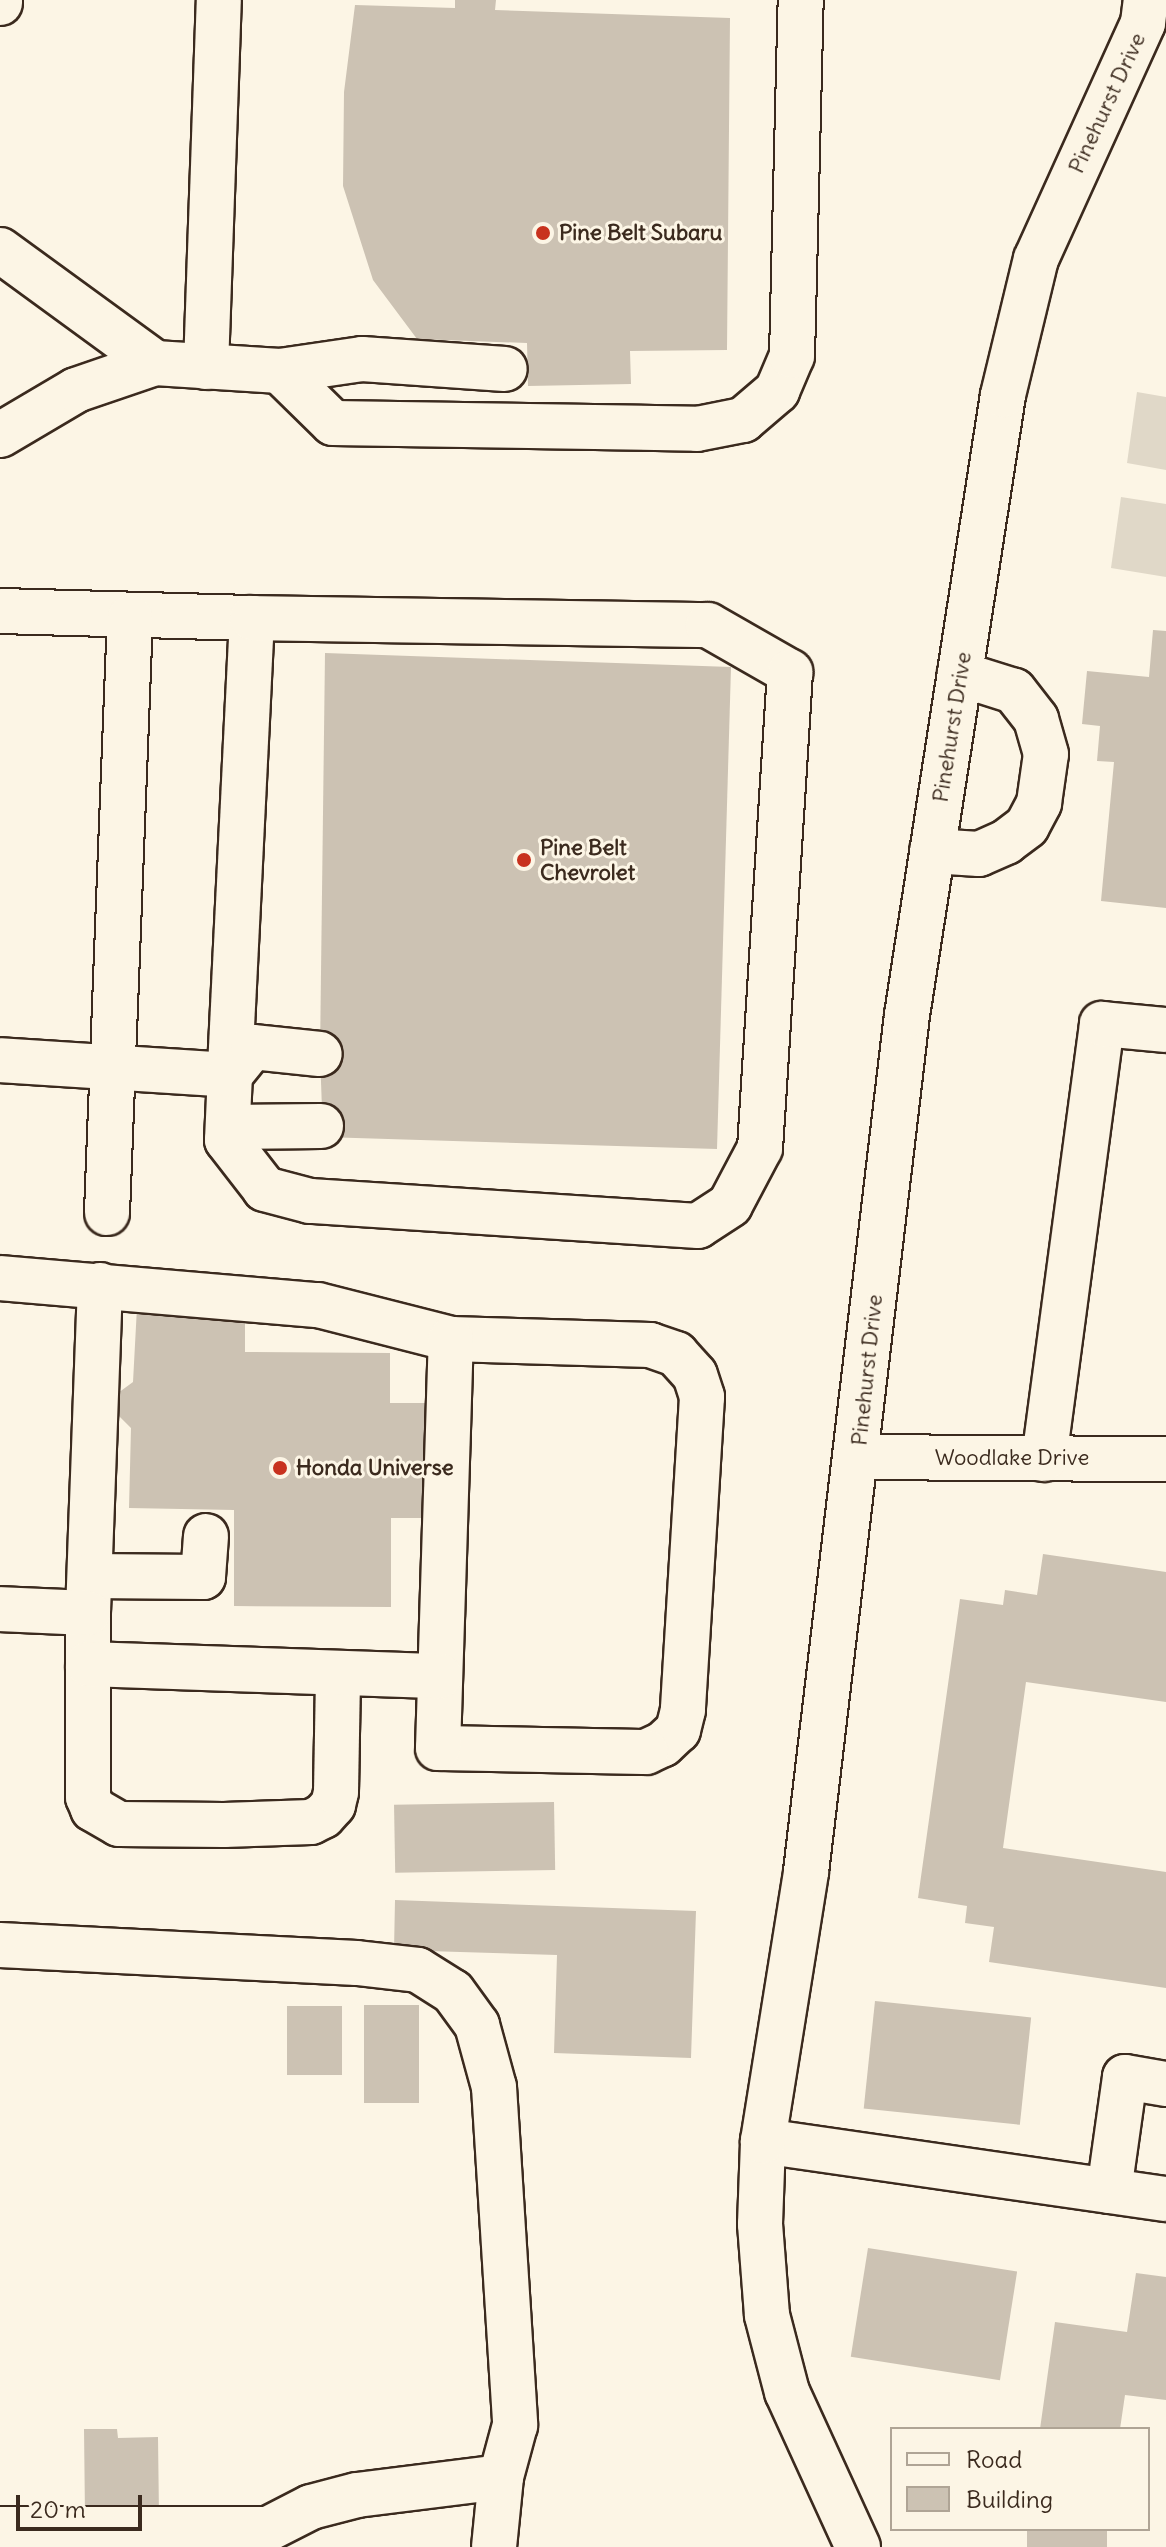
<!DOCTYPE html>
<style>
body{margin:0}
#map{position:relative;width:1166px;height:2547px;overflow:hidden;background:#fcf5e5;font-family:Delius,sans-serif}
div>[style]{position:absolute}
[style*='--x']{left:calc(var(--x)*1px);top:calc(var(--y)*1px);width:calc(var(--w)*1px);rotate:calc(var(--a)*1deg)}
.green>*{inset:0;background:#e0d8c8}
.building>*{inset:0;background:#ccc2b3;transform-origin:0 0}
.roads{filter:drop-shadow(2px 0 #3b2a1e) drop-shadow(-2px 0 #3b2a1e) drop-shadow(0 2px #3b2a1e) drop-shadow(0 -2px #3b2a1e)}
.minor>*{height:44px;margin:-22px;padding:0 22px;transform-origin:22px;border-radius:22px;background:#fcf5e5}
.major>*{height:44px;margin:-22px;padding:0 22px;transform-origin:22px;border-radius:22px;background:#fcf5e5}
.dots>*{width:22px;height:22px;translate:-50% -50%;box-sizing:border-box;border:4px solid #fcf5e5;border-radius:50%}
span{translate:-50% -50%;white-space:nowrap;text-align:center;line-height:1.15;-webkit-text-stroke:6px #fcf5e5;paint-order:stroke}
.street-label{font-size:22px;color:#3b2a1e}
.poi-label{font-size:22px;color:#3b2a1e;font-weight:700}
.left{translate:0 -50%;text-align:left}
.legend{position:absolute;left:890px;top:2427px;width:260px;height:104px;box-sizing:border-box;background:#fcf5e5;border:2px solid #afa495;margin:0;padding:10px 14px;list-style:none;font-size:24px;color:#3b2a1e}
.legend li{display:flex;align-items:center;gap:16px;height:40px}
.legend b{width:40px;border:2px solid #afa495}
.scale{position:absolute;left:16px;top:2495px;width:126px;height:36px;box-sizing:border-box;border:4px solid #3b2a1e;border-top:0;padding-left:10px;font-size:24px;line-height:28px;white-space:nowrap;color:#3b2a1e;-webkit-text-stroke:6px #fcf5e5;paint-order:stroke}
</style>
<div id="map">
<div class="green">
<div style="clip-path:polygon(1137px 392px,1166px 397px,1166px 470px,1127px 463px)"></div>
<div style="clip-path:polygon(1121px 497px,1166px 504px,1166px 577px,1111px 568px)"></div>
</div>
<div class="building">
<div style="clip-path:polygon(455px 0,496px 0,495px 10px,730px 18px,727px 350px,630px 351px,631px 384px,528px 386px,527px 343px,417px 339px,373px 280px,343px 186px,344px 92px,355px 5px,455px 8px)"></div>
<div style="clip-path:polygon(1153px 630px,1166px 631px,1166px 908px,1101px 901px,1114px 762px,1097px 761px,1100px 726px,1082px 724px,1087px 671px,1149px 677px)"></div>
<div style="clip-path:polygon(325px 653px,731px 667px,717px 1149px,323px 1137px,320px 1054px)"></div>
<div style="clip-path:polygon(137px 1307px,245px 1308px,245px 1352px,390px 1353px,390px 1403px,431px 1403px,430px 1518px,391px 1518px,391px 1607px,234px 1606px,234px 1510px,129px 1508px,131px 1428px,116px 1413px,118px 1393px,133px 1382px)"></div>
<div style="clip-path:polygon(1043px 1554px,1166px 1572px,1166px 1702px,1026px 1682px,1003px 1848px,1166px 1872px,1166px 1988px,989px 1962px,994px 1927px,965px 1923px,967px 1906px,918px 1898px,960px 1599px,1003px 1605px,1005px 1590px,1037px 1595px)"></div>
<div style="left:554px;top:1802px;width:68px;height:160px;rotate:89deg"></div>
<div style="clip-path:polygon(395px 1900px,696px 1911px,691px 2058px,554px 2053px,557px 1955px,394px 1950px)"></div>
<div style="left:875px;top:2001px;width:157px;height:108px;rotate:6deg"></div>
<div style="left:364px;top:2005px;width:55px;height:98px"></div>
<div style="left:287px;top:2006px;width:55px;height:69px"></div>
<div style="left:868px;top:2248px;width:151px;height:110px;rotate:9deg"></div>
<div style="clip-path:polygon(1136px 2273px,1166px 2277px,1166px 2400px,1125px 2395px,1120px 2429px,1040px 2429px,1055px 2322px,1127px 2332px)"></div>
<div style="clip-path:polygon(84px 2429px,117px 2429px,118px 2438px,158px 2437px,159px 2516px,85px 2517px)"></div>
<div style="left:1027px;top:2529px;width:80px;height:18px"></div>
</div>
<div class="roads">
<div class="minor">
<div style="--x:0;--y:250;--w:192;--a:36.1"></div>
<div style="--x:206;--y:367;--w:367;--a:-88"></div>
<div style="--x:280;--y:371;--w:83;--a:-8.3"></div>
<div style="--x:362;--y:359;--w:143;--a:4"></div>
<div style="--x:0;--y:435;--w:88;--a:-30.6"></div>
<div style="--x:76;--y:390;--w:83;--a:-18.9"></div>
<div style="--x:155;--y:363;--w:125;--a:3.7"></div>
<div style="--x:280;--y:371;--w:74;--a:44.5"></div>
<div style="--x:333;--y:423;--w:364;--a:0.9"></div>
<div style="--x:697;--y:429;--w:47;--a:-11.1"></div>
<div style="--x:743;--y:420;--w:45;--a:-40.5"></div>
<div style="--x:777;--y:391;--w:38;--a:-67"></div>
<div style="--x:792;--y:356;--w:356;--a:-88.6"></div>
<div style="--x:0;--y:611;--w:252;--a:1.6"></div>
<div style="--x:252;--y:618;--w:458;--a:92.8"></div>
<div style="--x:230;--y:1075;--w:230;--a:-176.3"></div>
<div style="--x:252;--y:618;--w:456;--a:0.9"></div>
<div style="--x:708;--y:625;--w:95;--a:29.8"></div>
<div style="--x:790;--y:672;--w:477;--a:93.6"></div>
<div style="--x:760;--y:1148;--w:64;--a:117.8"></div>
<div style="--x:730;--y:1205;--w:38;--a:147"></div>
<div style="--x:698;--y:1226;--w:389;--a:-176.3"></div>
<div style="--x:310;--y:1201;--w:47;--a:-165.1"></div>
<div style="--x:265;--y:1189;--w:62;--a:-127.8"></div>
<div style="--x:227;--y:1140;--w:65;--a:-87.4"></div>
<div style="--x:230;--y:1075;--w:36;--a:-51"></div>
<div style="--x:253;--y:1047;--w:67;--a:6"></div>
<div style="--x:932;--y:851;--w:47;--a:3.7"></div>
<div style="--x:979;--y:854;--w:30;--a:-24"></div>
<div style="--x:1006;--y:842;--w:26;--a:-37"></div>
<div style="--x:1027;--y:826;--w:26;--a:-62"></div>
<div style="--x:1039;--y:803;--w:49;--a:-81.9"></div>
<div style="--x:1046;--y:754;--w:36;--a:-106"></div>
<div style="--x:1036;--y:719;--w:36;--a:-128"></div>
<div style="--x:1014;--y:691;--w:57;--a:-162.5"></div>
<div style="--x:228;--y:1127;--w:93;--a:-0.6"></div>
<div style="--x:107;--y:1213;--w:596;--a:-87.79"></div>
<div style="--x:0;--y:1278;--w:319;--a:4.9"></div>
<div style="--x:318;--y:1305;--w:137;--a:14.3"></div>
<div style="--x:451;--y:1339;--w:199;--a:1.7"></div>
<div style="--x:650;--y:1345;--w:28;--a:19"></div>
<div style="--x:676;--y:1354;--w:28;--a:48"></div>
<div style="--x:695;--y:1375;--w:23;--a:72"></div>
<div style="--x:702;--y:1397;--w:314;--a:93.5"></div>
<div style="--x:683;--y:1710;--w:21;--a:104"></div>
<div style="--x:678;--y:1730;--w:21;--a:137"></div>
<div style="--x:663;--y:1744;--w:19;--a:155"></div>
<div style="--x:646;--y:1752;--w:208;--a:-178.9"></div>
<div style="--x:438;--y:1748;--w:409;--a:-88.2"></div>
<div style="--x:100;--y:1285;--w:328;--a:92.1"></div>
<div style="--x:88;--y:1613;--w:184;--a:90"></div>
<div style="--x:88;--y:1797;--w:13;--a:67"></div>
<div style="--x:93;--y:1809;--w:30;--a:30"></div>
<div style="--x:119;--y:1824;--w:105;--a:0.5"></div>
<div style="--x:224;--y:1825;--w:87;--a:-2"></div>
<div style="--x:311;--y:1822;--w:13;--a:-27"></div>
<div style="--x:323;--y:1816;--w:15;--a:-48"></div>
<div style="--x:333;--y:1805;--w:13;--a:-77"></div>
<div style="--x:336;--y:1792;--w:119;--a:-89"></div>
<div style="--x:857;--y:1457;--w:309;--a:0.4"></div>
<div style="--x:1044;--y:1459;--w:439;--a:-82.4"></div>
<div style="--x:1102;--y:1024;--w:64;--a:5.4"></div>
<div style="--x:90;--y:1576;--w:113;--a:0.5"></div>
<div style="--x:203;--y:1577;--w:41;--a:-85.8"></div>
<div style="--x:0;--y:1609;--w:88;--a:2.6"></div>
<div style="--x:88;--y:1664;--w:352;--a:2"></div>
<div style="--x:0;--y:1945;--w:357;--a:2.9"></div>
<div style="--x:357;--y:1963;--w:61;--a:6.5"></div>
<div style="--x:418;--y:1970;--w:41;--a:32.2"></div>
<div style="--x:453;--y:1992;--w:41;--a:54"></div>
<div style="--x:477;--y:2025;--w:64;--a:74.7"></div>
<div style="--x:494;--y:2087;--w:339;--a:86.4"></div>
<div style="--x:515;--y:2425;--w:54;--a:105.1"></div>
<div style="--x:501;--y:2477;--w:70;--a:95.7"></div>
<div style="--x:763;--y:2141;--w:407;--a:8.2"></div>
<div style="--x:1109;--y:2191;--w:115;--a:-82"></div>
<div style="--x:1125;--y:2077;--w:42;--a:9.7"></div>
<div style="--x:0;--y:2529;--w:268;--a:0"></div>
<div style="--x:268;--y:2529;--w:48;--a:-27.1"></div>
<div style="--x:311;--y:2507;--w:48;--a:-14.6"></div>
<div style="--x:357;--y:2495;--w:145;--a:-7.1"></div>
<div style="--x:858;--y:2547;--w:170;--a:-114.6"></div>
<div style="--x:787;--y:2392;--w:80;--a:-104.6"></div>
<div style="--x:767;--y:2315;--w:91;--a:-94.4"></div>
<div style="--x:760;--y:2224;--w:83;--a:-87.9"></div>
<div style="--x:763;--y:2141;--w:272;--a:-80.9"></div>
<div style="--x:806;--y:1872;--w:863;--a:-83.28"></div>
<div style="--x:907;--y:1015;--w:627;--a:-81.2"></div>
<div style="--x:1003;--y:395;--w:140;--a:-76.4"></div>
<div style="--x:1036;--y:259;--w:259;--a:-65.6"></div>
<div style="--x:1143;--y:23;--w:23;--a:-83"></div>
</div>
<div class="major">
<div style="--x:0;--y:3;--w:3;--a:-90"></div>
</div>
</div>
<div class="dots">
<div style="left:543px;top:233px;background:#c8321e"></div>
<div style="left:524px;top:860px;background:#c8321e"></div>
<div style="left:280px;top:1468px;background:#c8321e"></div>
</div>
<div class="street-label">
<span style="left:1107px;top:103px;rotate:-65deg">Pinehurst Drive</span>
<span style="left:952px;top:727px;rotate:-81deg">Pinehurst Drive</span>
<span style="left:867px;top:1370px;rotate:-84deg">Pinehurst Drive</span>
<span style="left:1012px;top:1458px">Woodlake Drive</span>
</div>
<div class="poi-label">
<span class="left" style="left:559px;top:233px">Pine Belt Subaru</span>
<span class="left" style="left:540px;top:860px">Pine Belt<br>Chevrolet</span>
<span class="left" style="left:296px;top:1468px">Honda Universe</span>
</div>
<ul class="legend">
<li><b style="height:10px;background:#fcf5e5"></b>Road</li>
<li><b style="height:22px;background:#ccc2b3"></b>Building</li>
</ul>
<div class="scale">20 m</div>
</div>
